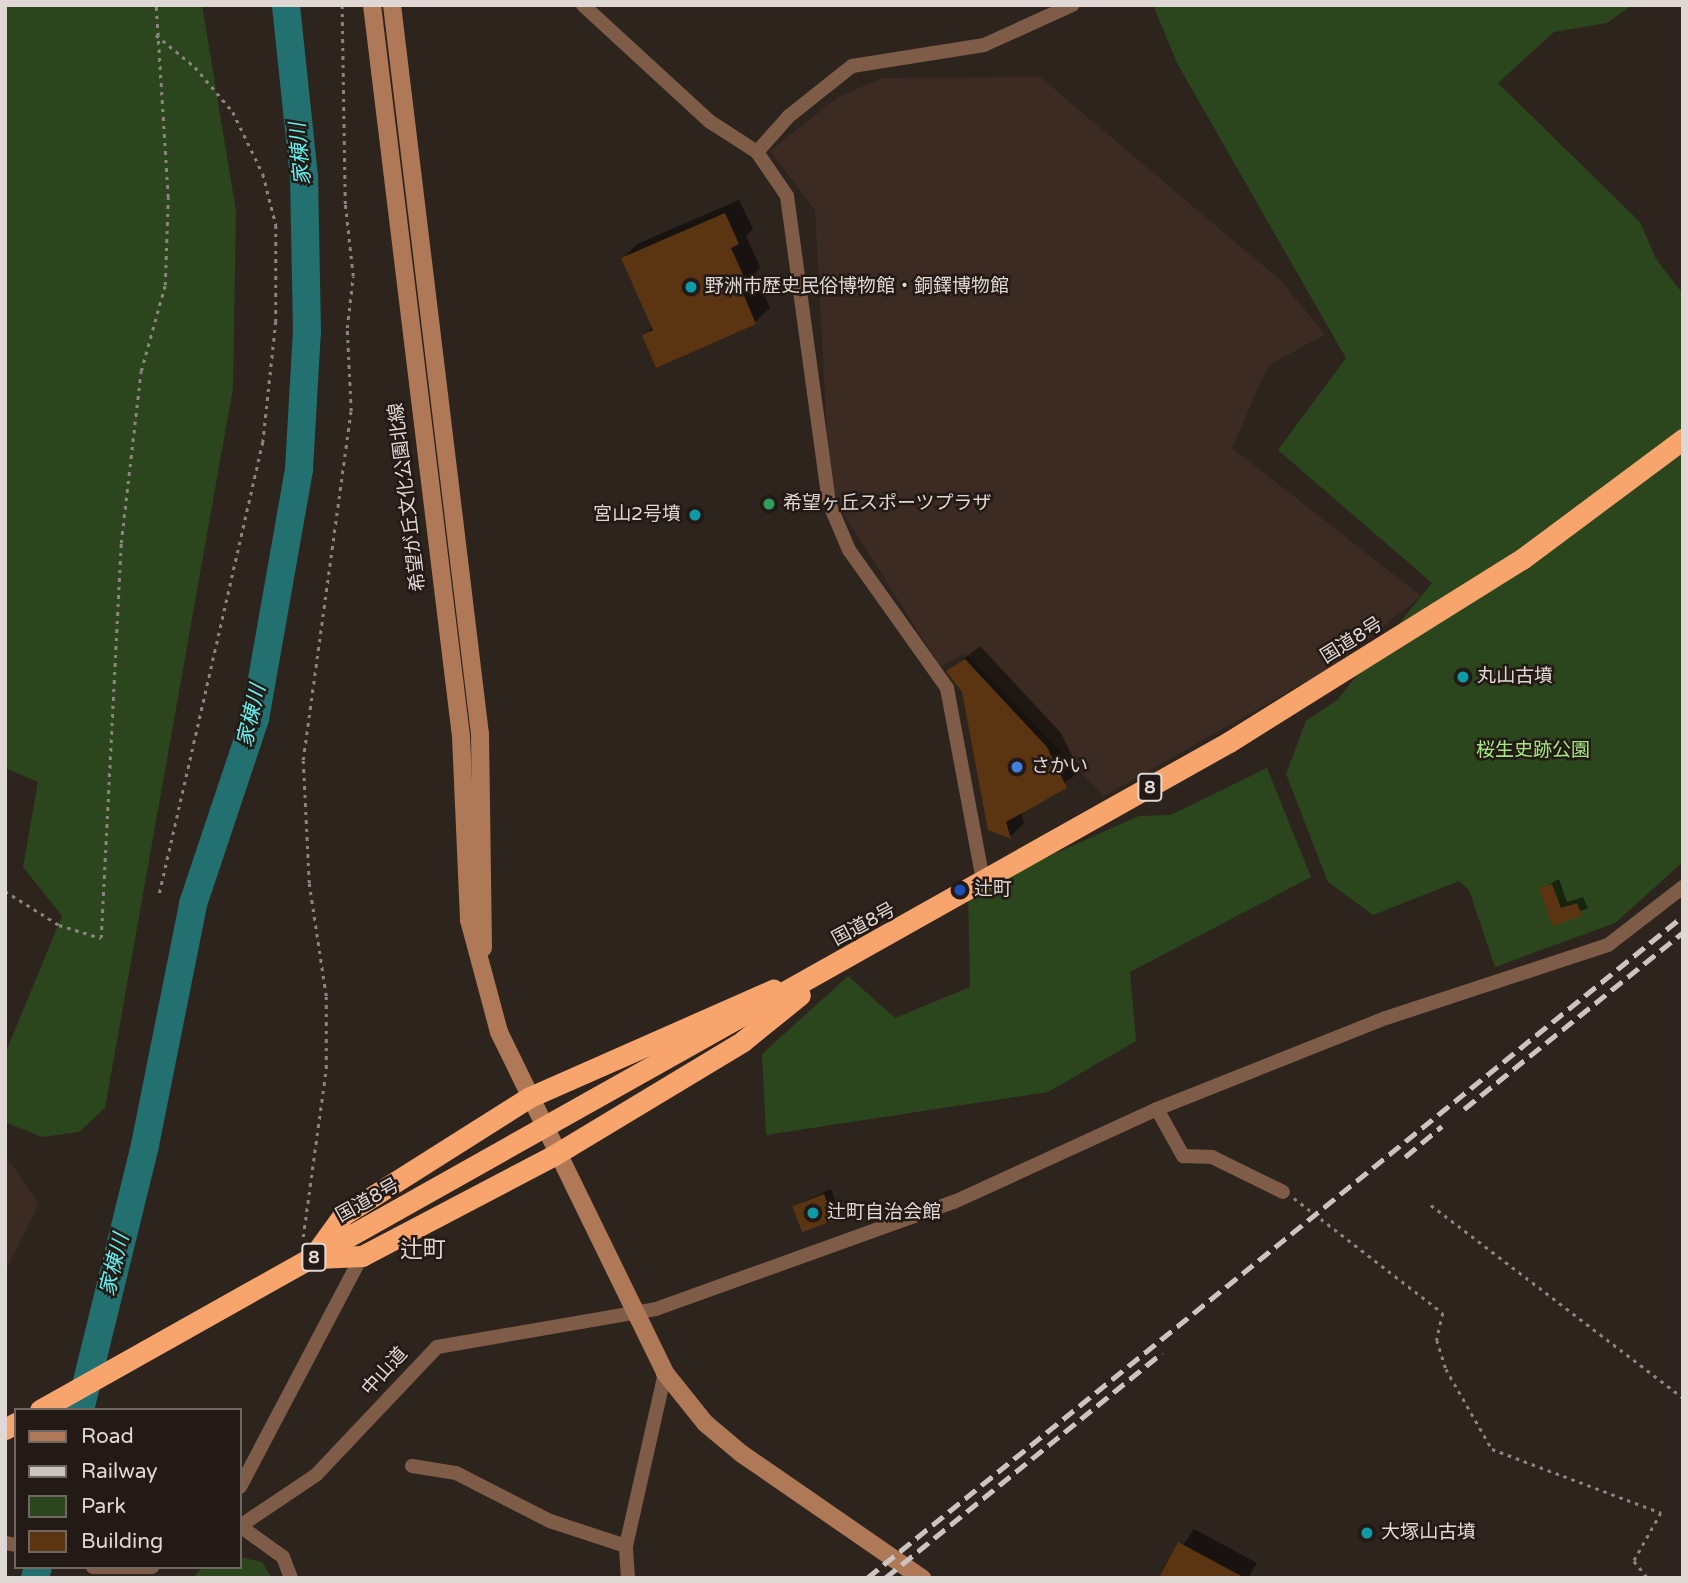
<!DOCTYPE html>
<meta charset="utf-8">
<style>
body{margin:0}
#map{position:relative;width:1688px;height:1583px;overflow:hidden;background:#2e241e;font-family:"Varela Round","Noto Sans JP",sans-serif}
div>[style]{position:absolute}
[style*='--x']{left:calc(var(--x)*1px);top:calc(var(--y)*1px);width:calc(var(--w)*1px);rotate:calc(var(--a)*1deg)}
.built>*{inset:0;background:#3b2b22}
.green>*{inset:0;background:#2b461d}
.shadow>*{inset:0;background:#0007}
.river>*{height:28px;margin:-14px;padding:0 14px;transform-origin:14px;border-radius:14px;background:#227070}
.building>*{inset:0;background:#5b3412;transform-origin:0 0}
.path>*{height:2.5px;margin-top:-1.25px;transform-origin:0;background:repeating-linear-gradient(90deg,#8c847f 0 3.5px,transparent 0 8.5px)}
.street>*{height:14px;margin:-7px;padding:0 7px;transform-origin:7px;border-radius:7px;background:#7e5c47}
.secondary>*{height:18px;margin:-9px;padding:0 9px;transform-origin:9px;border-radius:9px;background:#af7957}
.highway>*{height:21px;margin:-10.5px;padding:0 10.5px;transform-origin:10.5px;border-radius:10.5px;background:#f8a46d}
.rail>*{height:4.5px;margin-top:-2.25px;transform-origin:0;background:repeating-linear-gradient(90deg,#cbc4c0 0 14px,transparent 0 21px)}
.dots>*{width:19px;height:19px;translate:-50% -50%;box-sizing:border-box;border:4px solid #241a15;border-radius:50%}
span{translate:-50% -50%;white-space:nowrap;text-align:center;line-height:1.15;-webkit-text-stroke:5px #241a15;paint-order:stroke}
.shield-label span{padding:2px 5px;background:#241a15;border:2px solid;border-radius:5px;-webkit-text-stroke-width:0}
.shield-label{font-size:18px;color:#dfd8d4;font-weight:700}
.poi-label{font-size:19px;color:#dfd8d4}
.left{translate:0 -50%;text-align:left}
.right{translate:-100% -50%;text-align:right}
.street-label{font-size:19px;color:#dfd8d4}
.park-label{font-size:19px;color:#a2e780}
.water-label{font-size:21px;color:#62f1f1;font-style:italic}
.quarter-label{font-size:23px;color:#e2d4cd}
.frame{position:absolute;inset:0;border:7px solid #dfd8d4;pointer-events:none}
.legend{position:absolute;left:14px;top:1408px;width:228px;height:161px;box-sizing:border-box;background:#241a15;border:2px solid #6f6661;margin:0;padding:9px 12px;list-style:none;font-size:21px;color:#dfd8d4}
.legend li{display:flex;align-items:center;gap:14px;height:35px}
.legend b{width:35px;border:2px solid #6f6661}
</style>
<div id="map">
<div class="built">
<div style="clip-path:polygon(1040px 77px,1280px 280px,1325px 334px,1268px 366px,1232px 448px,1421px 596px,1332px 667px,1104px 796px,966px 654px,940px 666px,839px 507px,829px 471px,815px 210px,770px 151px,838px 97px,883px 78px)"></div>
<div style="clip-path:polygon(5px 1155px,39px 1204px,5px 1272px)"></div>
</div>
<div class="green">
<div style="clip-path:polygon(5px 5px,202px 5px,236px 211px,233px 388px,105px 1108px,79px 1132px,42px 1137px,5px 1122px,5px 1054px,62px 916px,23px 867px,38px 782px,5px 768px)"></div>
<div style="clip-path:polygon(1153px 5px,1632px 5px,1607px 23px,1554px 32px,1498px 83px,1640px 222px,1656px 259px,1683px 294px,1683px 862px,1615px 923px,1495px 967px,1469px 890px,1459px 881px,1373px 915px,1328px 882px,1286px 774px,1306px 721px,1337px 700px,1432px 583px,1278px 450px,1346px 358px,1178px 65px)"></div>
<div style="clip-path:polygon(1267px 768px,1311px 877px,1130px 972px,1136px 1041px,1048px 1092px,766px 1135px,762px 1054px,848px 976px,895px 1018px,970px 987px,968px 892px,1139px 816px,1171px 815px)"></div>
<div style="clip-path:polygon(240px 1557px,262px 1562px,272px 1578px,193px 1578px,203px 1567px,240px 1567px)"></div>
</div>
<div class="shadow">
<div style="clip-path:polygon(739px 200px,753px 229px,746px 236px,760px 267px,755px 273px,770px 308px,755px 322px,657px 365px,644px 336px,653px 326px,623px 258px,637px 244px)"></div>
<div style="clip-path:polygon(980px 646px,1061px 733px,1080px 772px,1021px 812px,1024px 823px,1010px 837px,964px 691px,949px 671px)"></div>
<div style="clip-path:polygon(1559px 879px,1567px 902px,1583px 897px,1588px 908px,1553px 923px,1541px 889px)"></div>
<div style="clip-path:polygon(831px 1189px,839px 1212px,833px 1219px,794px 1206px)"></div>
<div style="clip-path:polygon(1194px 1529px,1257px 1563px,1248px 1578px,1161px 1578px)"></div>
</div>
<div class="river">
<div style="--x:80;--y:1410;--w:273;--a:-76.2"></div>
<div style="--x:145;--y:1145;--w:246;--a:-78.7"></div>
<div style="--x:193;--y:904;--w:195;--a:-71.5"></div>
<div style="--x:255;--y:719;--w:254;--a:-80"></div>
<div style="--x:299;--y:469;--w:137;--a:-86.7"></div>
<div style="--x:307;--y:332;--w:155;--a:-91.1"></div>
<div style="--x:304;--y:177;--w:173;--a:-96"></div>
<div style="--x:35;--y:1578;--w:11;--a:-75"></div>
</div>
<div class="building">
<div style="clip-path:polygon(725px 213px,739px 244px,731px 248px,747px 283px,740px 286px,756px 324px,656px 368px,642px 335px,653px 330px,621px 258px)"></div>
<div style="clip-path:polygon(965px 659px,1047px 747px,1067px 788px,1006px 822px,1011px 839px,988px 830px,962px 692px,946px 671px)"></div>
<div style="clip-path:polygon(1552px 884px,1561px 908px,1577px 903px,1582px 916px,1552px 926px,1539px 888px)"></div>
<div style="left:824px;top:1194px;width:28px;height:34px;rotate:69deg"></div>
<div style="clip-path:polygon(1178px 1542px,1245px 1578px,1159px 1578px)"></div>
</div>
<div class="path">
<div style="--x:156;--y:35;--w:50;--a:39.4"></div>
<div style="--x:195;--y:67;--w:59;--a:49.8"></div>
<div style="--x:233;--y:112;--w:69;--a:64.2"></div>
<div style="--x:263;--y:174;--w:53;--a:75.7"></div>
<div style="--x:276;--y:225;--w:96;--a:90"></div>
<div style="--x:276;--y:321;--w:122;--a:96.1"></div>
<div style="--x:263;--y:442;--w:465;--a:102.9"></div>
<div style="--x:5;--y:891;--w:64;--a:32.2"></div>
<div style="--x:59;--y:925;--w:44;--a:17.2"></div>
<div style="--x:101;--y:938;--w:396;--a:-87.1"></div>
<div style="--x:121;--y:543;--w:173;--a:-83.4"></div>
<div style="--x:141;--y:371;--w:89;--a:-74.4"></div>
<div style="--x:165;--y:285;--w:88;--a:-88"></div>
<div style="--x:168;--y:197;--w:192;--a:-93.6"></div>
<div style="--x:1294;--y:1198;--w:188;--a:37.7"></div>
<div style="--x:1443;--y:1313;--w:28;--a:103"></div>
<div style="--x:1437;--y:1340;--w:30;--a:73"></div>
<div style="--x:1446;--y:1369;--w:92;--a:60.1"></div>
<div style="--x:1492;--y:1449;--w:181;--a:20.7"></div>
<div style="--x:1661;--y:1513;--w:55;--a:119.4"></div>
<div style="--x:1634;--y:1561;--w:22;--a:51"></div>
<div style="--x:1431;--y:1205;--w:317;--a:37.4"></div>
<div style="--x:303;--y:1237;--w:171;--a:-82.2"></div>
<div style="--x:326;--y:1068;--w:72;--a:-90"></div>
<div style="--x:326;--y:996;--w:114;--a:-98.6"></div>
<div style="--x:309;--y:883;--w:123;--a:-92.8"></div>
<div style="--x:303;--y:760;--w:352;--a:-82.2"></div>
<div style="--x:351;--y:411;--w:83;--a:-92.8"></div>
<div style="--x:347;--y:328;--w:52;--a:-83.4"></div>
<div style="--x:353;--y:276;--w:72;--a:-96.3"></div>
<div style="--x:345;--y:204;--w:199;--a:-90.9"></div>
</div>
<div class="street">
<div style="--x:583;--y:5;--w:171;--a:42.6"></div>
<div style="--x:709;--y:121;--w:57;--a:32.9"></div>
<div style="--x:757;--y:152;--w:53;--a:55.7"></div>
<div style="--x:787;--y:196;--w:310;--a:82.2"></div>
<div style="--x:829;--y:503;--w:51;--a:66.9"></div>
<div style="--x:849;--y:550;--w:169;--a:54.6"></div>
<div style="--x:947;--y:688;--w:196;--a:79.4"></div>
<div style="--x:757;--y:152;--w:48;--a:-48.4"></div>
<div style="--x:789;--y:116;--w:80;--a:-38.4"></div>
<div style="--x:852;--y:66;--w:134;--a:-9"></div>
<div style="--x:984;--y:45;--w:97;--a:-24.4"></div>
<div style="--x:1157;--y:1109;--w:54;--a:61"></div>
<div style="--x:1183;--y:1156;--w:29;--a:2"></div>
<div style="--x:1212;--y:1157;--w:79;--a:26.2"></div>
<div style="--x:412;--y:1466;--w:45;--a:9"></div>
<div style="--x:456;--y:1473;--w:106;--a:27.1"></div>
<div style="--x:550;--y:1521;--w:80;--a:18.2"></div>
<div style="--x:240;--y:1487;--w:261;--a:-62.2"></div>
<div style="--x:240;--y:1526;--w:92;--a:-33.9"></div>
<div style="--x:316;--y:1475;--w:176;--a:-46.6"></div>
<div style="--x:437;--y:1347;--w:222;--a:-9.8"></div>
<div style="--x:656;--y:1309;--w:317;--a:-19.8"></div>
<div style="--x:954;--y:1202;--w:223;--a:-24.6"></div>
<div style="--x:1157;--y:1109;--w:246;--a:-21.7"></div>
<div style="--x:1386;--y:1018;--w:234;--a:-18.2"></div>
<div style="--x:1608;--y:945;--w:95;--a:-37.7"></div>
<div style="--x:240;--y:1526;--w:53;--a:35.8"></div>
<div style="--x:283;--y:1557;--w:22;--a:69"></div>
<div style="--x:5;--y:1543;--w:11;--a:10"></div>
<div style="--x:93;--y:1567;--w:59;--a:0"></div>
<div style="--x:628;--y:1578;--w:32;--a:-94"></div>
<div style="--x:626;--y:1546;--w:177;--a:-77.3"></div>
</div>
<div class="secondary">
<div style="--x:372;--y:5;--w:736;--a:83.06"></div>
<div style="--x:461;--y:736;--w:184;--a:87.5"></div>
<div style="--x:469;--y:920;--w:116;--a:75"></div>
<div style="--x:499;--y:1032;--w:379;--a:64"></div>
<div style="--x:665;--y:1373;--w:64;--a:51.3"></div>
<div style="--x:705;--y:1423;--w:48;--a:40"></div>
<div style="--x:742;--y:1454;--w:219;--a:34.6"></div>
<div style="--x:392;--y:5;--w:734;--a:83.12"></div>
<div style="--x:480;--y:734;--w:214;--a:89.2"></div>
</div>
<div class="highway">
<div style="--x:315;--y:1254;--w:48;--a:-54.3"></div>
<div style="--x:343;--y:1215;--w:221;--a:-32.3"></div>
<div style="--x:530;--y:1097;--w:266;--a:-23.8"></div>
<div style="--x:317;--y:1258;--w:45;--a:-2.5"></div>
<div style="--x:362;--y:1256;--w:219;--a:-27.7"></div>
<div style="--x:556;--y:1154;--w:218;--a:-31.1"></div>
<div style="--x:743;--y:1041;--w:73;--a:-38.9"></div>
<div style="--x:40;--y:1410;--w:1364;--a:-29.33"></div>
<div style="--x:1229;--y:742;--w:345;--a:-32"></div>
<div style="--x:1522;--y:559;--w:201;--a:-36.7"></div>
<div style="--x:5;--y:1429;--w:13;--a:-29"></div>
</div>
<div class="rail">
<div style="--x:1464;--y:1109;--w:282;--a:-38.9"></div>
<div style="--x:1405;--y:1157;--w:48;--a:-40"></div>
<div style="--x:867;--y:1578;--w:1051;--a:-39.05"></div>
<div style="--x:885;--y:1578;--w:357;--a:-39.1"></div>
</div>
<div class="dots">
<div style="left:691px;top:287px;background:#0f9aa8"></div>
<div style="left:769px;top:504px;background:#2e9e5b"></div>
<div style="left:695px;top:515px;background:#0f9aa8"></div>
<div style="left:1463px;top:677px;background:#0f9aa8"></div>
<div style="left:1017px;top:767px;background:#3f7fe0"></div>
<div style="left:960px;top:890px;background:#1a4fb4"></div>
<div style="left:813px;top:1213px;background:#0f9aa8"></div>
<div style="left:1367px;top:1533px;background:#0f9aa8"></div>
</div>
<div class="shield-label">
<span style="left:1150px;top:787px">8</span>
<span style="left:314px;top:1257px">8</span>
</div>
<div class="poi-label">
<span class="left" style="left:705px;top:287px">野洲市歴史民俗博物館・銅鐸博物館</span>
<span class="left" style="left:783px;top:504px">希望ヶ丘スポーツプラザ</span>
<span class="right" style="left:681px;top:515px">宮山2号墳</span>
<span class="left" style="left:1477px;top:677px">丸山古墳</span>
<span class="left" style="left:1031px;top:767px">さかい</span>
<span class="left" style="left:974px;top:890px">辻町</span>
<span class="left" style="left:827px;top:1213px">辻町自治会館</span>
<span class="left" style="left:1381px;top:1533px">大塚山古墳</span>
</div>
<div class="street-label">
<span style="left:408px;top:497px;rotate:-97deg">希望が丘文化公園北線</span>
<span style="left:1352px;top:641px;rotate:-32deg">国道8号</span>
<span style="left:864px;top:925px;rotate:-28deg">国道8号</span>
<span style="left:368px;top:1201px;rotate:-29deg">国道8号</span>
<span style="left:385px;top:1372px;rotate:-48deg">中山道</span>
</div>
<div class="park-label">
<span style="left:1533px;top:751px">桜生史跡公園</span>
</div>
<div class="water-label">
<span style="left:301px;top:154px;rotate:-95deg">家棟川</span>
<span style="left:252px;top:716px;rotate:-77deg">家棟川</span>
<span style="left:115px;top:1265px;rotate:-76deg">家棟川</span>
</div>
<div class="quarter-label">
<span style="left:423px;top:1250px">辻町</span>
</div>
<div class="frame"></div>
<ul class="legend">
<li><b style="height:9px;background:#af7957"></b>Road</li>
<li><b style="height:9px;background:#cbc4c0"></b>Railway</li>
<li><b style="height:19px;background:#2b461d"></b>Park</li>
<li><b style="height:19px;background:#5b3412"></b>Building</li>
</ul>
</div>
